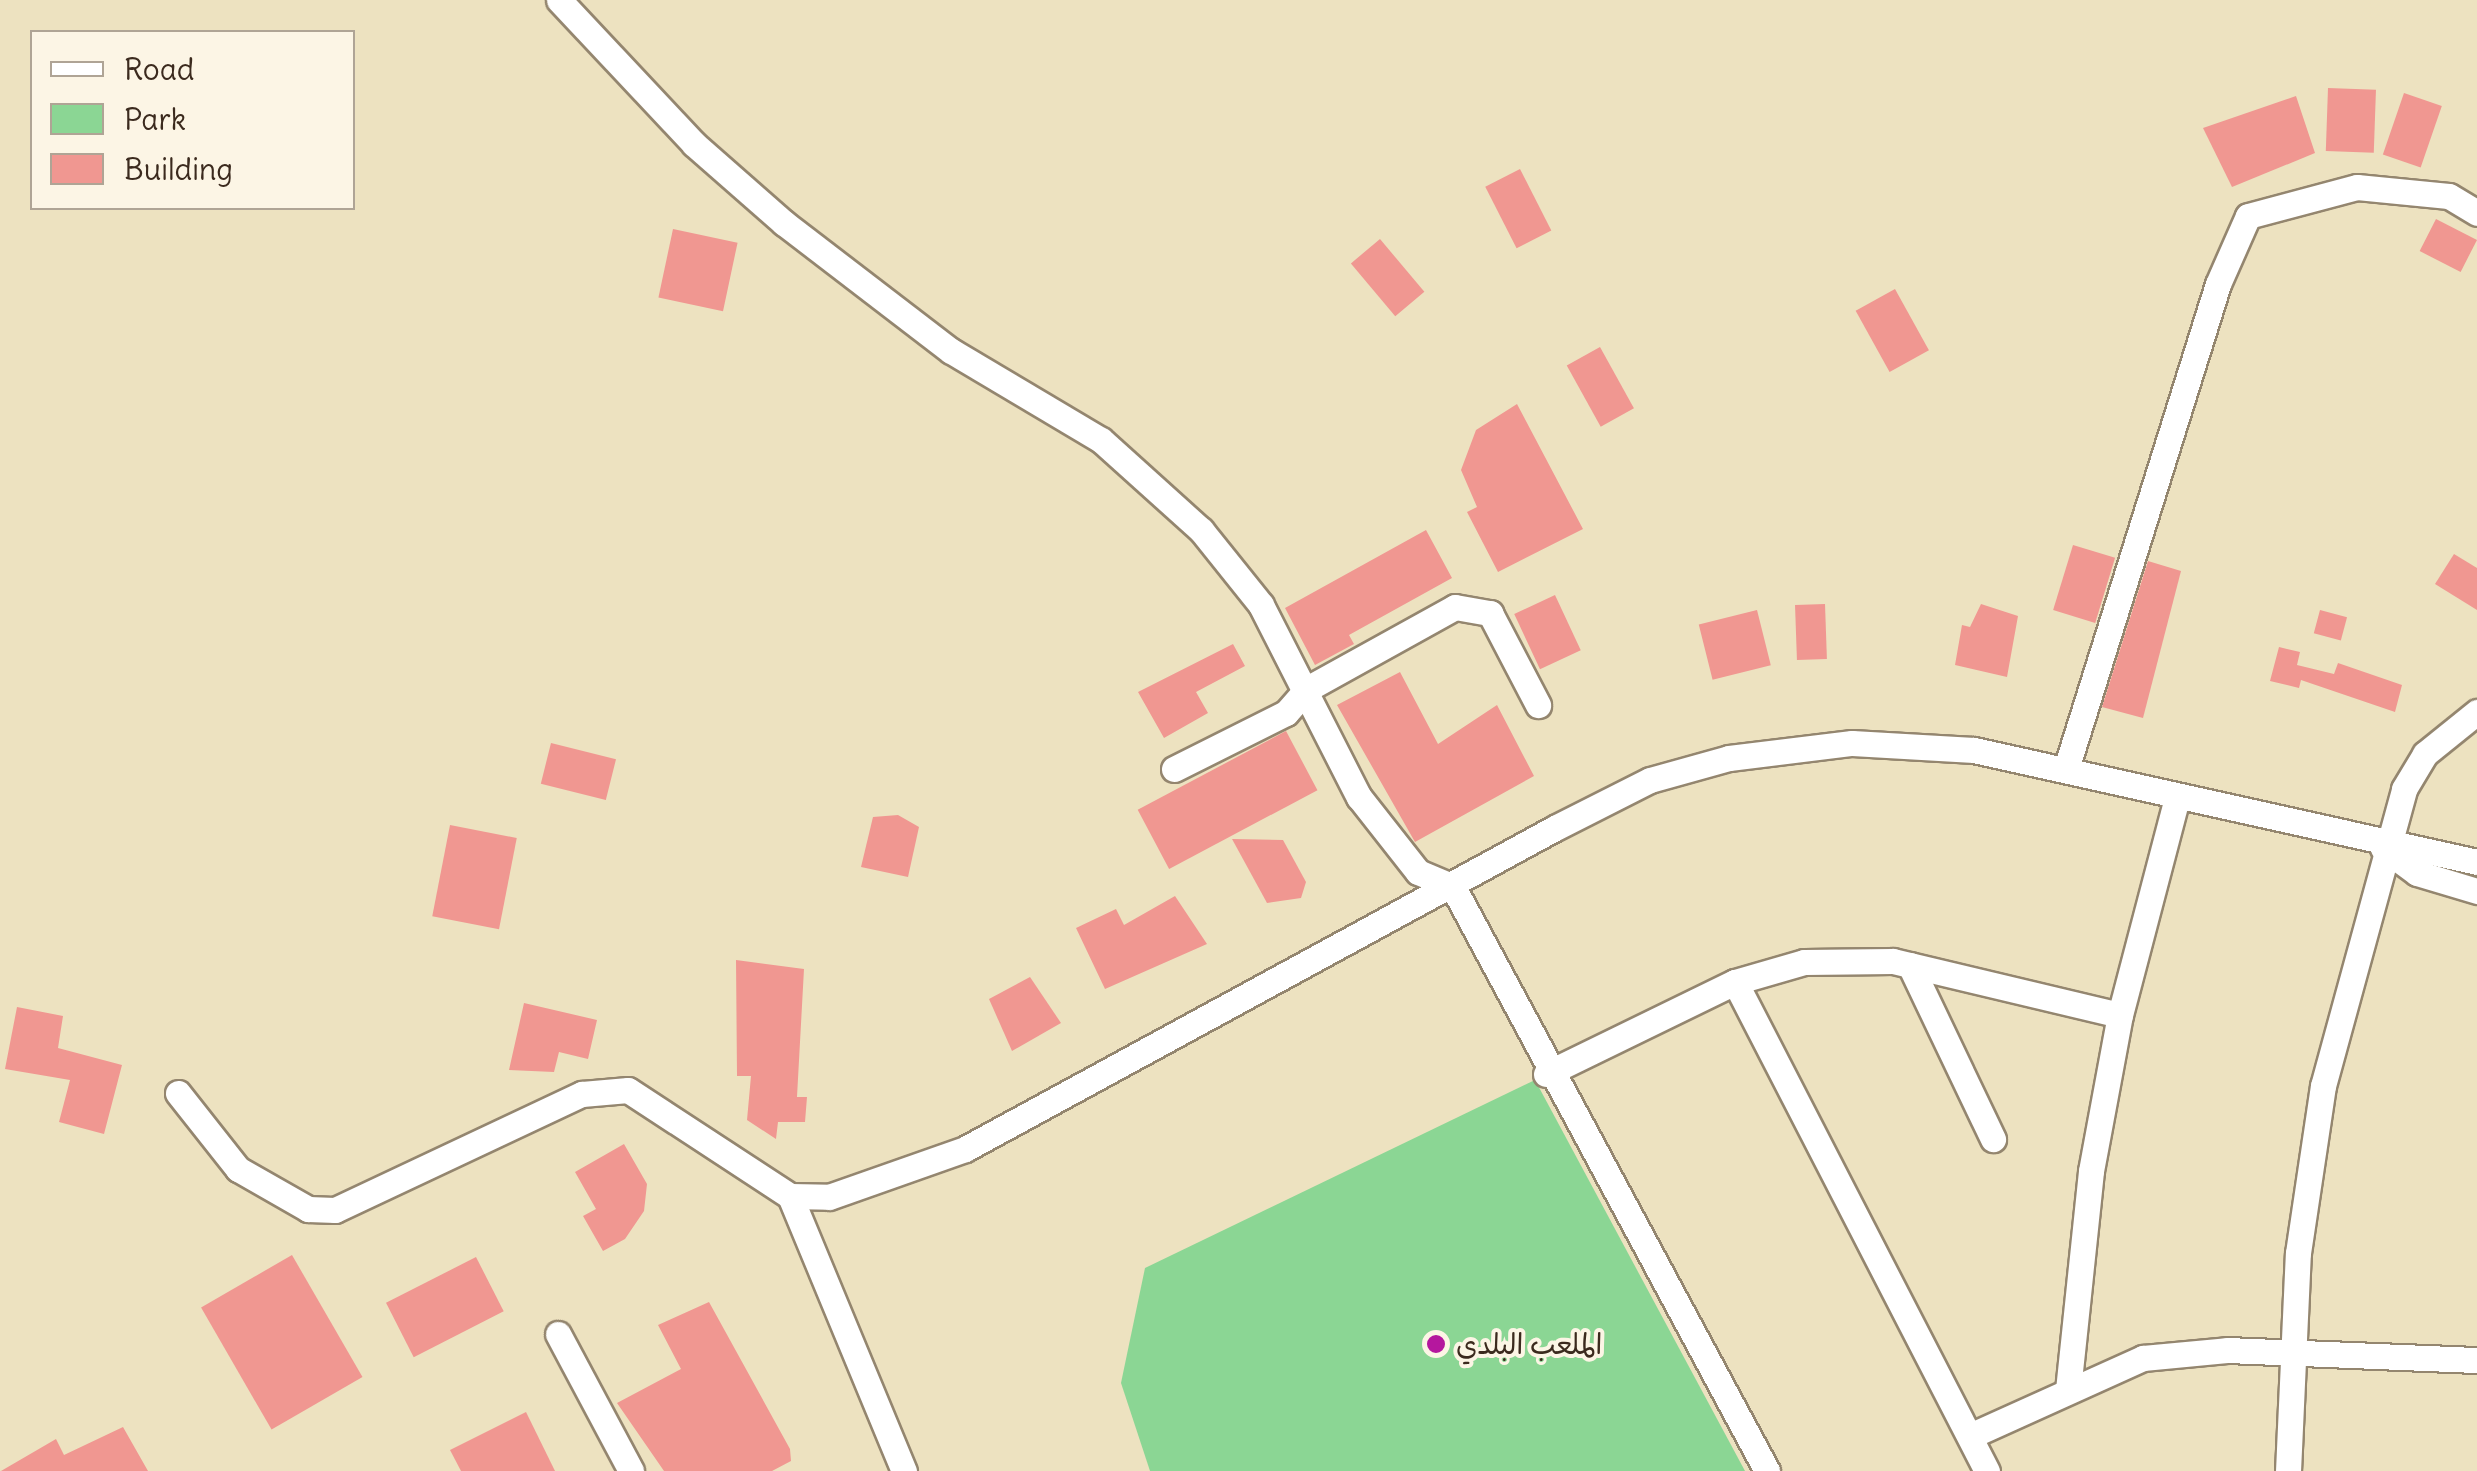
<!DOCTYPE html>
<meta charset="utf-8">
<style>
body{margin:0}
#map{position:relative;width:2477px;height:1471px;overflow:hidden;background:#ede2c0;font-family:Delius,"Playpen Sans Arabic",sans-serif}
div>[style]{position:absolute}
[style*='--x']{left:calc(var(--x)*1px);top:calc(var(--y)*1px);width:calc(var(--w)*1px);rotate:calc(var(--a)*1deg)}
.green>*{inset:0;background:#8bd694}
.building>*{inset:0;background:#f09791;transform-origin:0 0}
.roads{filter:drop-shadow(2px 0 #94866f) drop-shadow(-2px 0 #94866f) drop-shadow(0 2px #94866f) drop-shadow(0 -2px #94866f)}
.minor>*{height:25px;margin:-12.5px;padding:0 12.5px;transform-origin:12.5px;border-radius:12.5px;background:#fff}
.dots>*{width:28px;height:28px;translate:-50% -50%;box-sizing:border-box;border:5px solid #fcf5e5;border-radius:50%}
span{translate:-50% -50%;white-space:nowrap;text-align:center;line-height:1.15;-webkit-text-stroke:8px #fcf5e5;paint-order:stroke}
.poi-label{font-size:28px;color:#3b2a1e}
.left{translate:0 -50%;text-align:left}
.legend{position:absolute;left:30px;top:30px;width:325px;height:180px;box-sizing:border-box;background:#fcf5e5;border:2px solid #afa495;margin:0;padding:12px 18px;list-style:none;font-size:30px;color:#3b2a1e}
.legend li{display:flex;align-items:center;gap:20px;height:50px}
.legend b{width:50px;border:2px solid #afa495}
</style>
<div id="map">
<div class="green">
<div style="clip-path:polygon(1535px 1080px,1745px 1471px,1150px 1471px,1121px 1383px,1145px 1268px)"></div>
</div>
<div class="building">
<div style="left:2328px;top:88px;width:48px;height:63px;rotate:2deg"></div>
<div style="left:2404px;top:93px;width:40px;height:65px;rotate:19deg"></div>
<div style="clip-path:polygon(2296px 96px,2315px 153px,2232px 187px,2203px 128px)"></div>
<div style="left:1520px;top:169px;width:69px;height:39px;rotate:63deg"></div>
<div style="left:2436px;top:219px;width:46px;height:36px;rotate:27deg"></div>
<div style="left:673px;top:229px;width:66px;height:70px;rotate:12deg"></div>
<div style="left:1380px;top:239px;width:69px;height:38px;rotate:50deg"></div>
<div style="left:1895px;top:289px;width:70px;height:45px;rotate:61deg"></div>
<div style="left:1600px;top:347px;width:70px;height:38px;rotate:61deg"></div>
<div style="clip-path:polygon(1517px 404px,1583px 529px,1498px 572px,1467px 512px,1477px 507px,1461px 470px,1476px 430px)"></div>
<div style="clip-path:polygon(1426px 530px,1452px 578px,1349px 635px,1354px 644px,1315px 665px,1285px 608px)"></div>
<div style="left:2073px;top:545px;width:44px;height:68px;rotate:17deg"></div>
<div style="clip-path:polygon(2454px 554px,2477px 568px,2477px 610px,2435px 584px)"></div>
<div style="clip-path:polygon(2148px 561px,2181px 571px,2143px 718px,2102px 707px)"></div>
<div style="left:1555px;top:595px;width:61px;height:45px;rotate:65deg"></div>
<div style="left:1825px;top:604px;width:55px;height:30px;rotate:88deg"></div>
<div style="clip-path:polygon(1981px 604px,2018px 616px,2007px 677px,1955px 665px,1962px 625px,1970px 627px)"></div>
<div style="left:1757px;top:610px;width:57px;height:60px;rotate:76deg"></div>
<div style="left:2320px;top:610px;width:28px;height:24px;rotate:15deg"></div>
<div style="clip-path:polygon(1233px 644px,1245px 666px,1196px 692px,1208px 713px,1164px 738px,1138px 692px)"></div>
<div style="clip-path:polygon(2279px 647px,2300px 652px,2297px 665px,2334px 674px,2338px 663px,2402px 685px,2395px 712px,2301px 680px,2299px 688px,2270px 681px)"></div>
<div style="clip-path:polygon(1400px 672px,1438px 744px,1497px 705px,1534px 776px,1415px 842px,1337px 705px)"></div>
<div style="left:1286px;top:731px;width:67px;height:168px;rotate:62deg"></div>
<div style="left:551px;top:743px;width:67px;height:42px;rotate:14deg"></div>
<div style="clip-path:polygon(898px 815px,919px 827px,908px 877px,861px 867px,873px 817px)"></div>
<div style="left:450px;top:825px;width:68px;height:93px;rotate:11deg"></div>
<div style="clip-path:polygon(1232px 839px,1283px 840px,1306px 882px,1301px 898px,1267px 903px)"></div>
<div style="clip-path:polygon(1175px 896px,1207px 944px,1105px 989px,1076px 928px,1116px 909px,1124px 925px)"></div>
<div style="clip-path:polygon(736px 960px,804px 969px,797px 1097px,807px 1097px,805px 1122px,778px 1122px,776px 1139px,747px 1120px,751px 1076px,737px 1076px)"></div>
<div style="clip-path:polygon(1030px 977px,1061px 1023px,1012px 1051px,989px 999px)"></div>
<div style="clip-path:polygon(524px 1003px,597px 1020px,588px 1059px,559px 1052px,554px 1072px,509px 1070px)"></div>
<div style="clip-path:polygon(17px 1007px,63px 1016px,58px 1048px,122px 1065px,104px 1134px,59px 1122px,70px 1080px,5px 1069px)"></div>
<div style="clip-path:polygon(624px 1144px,647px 1184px,644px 1211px,625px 1239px,603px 1251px,583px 1216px,596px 1209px,575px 1172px)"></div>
<div style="left:292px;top:1255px;width:141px;height:105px;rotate:60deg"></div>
<div style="left:476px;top:1257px;width:61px;height:101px;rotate:63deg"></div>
<div style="clip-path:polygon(709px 1302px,790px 1449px,791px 1461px,772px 1471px,664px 1471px,617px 1403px,681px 1369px,658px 1325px)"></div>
<div style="clip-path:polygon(526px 1412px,555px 1471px,461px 1471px,450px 1450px)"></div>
<div style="clip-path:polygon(123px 1427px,148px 1471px,1px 1471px,56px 1439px,64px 1455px)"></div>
</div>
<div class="roads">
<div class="minor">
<div style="--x:559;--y:0;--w:197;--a:46.8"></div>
<div style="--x:694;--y:144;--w:120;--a:41.3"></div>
<div style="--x:784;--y:223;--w:210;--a:37.5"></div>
<div style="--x:951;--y:351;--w:174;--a:30.7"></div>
<div style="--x:1101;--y:440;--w:135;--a:42"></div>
<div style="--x:1201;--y:530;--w:96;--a:51.3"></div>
<div style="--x:1261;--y:605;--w:216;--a:63"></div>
<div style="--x:1359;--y:797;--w:95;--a:51.8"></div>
<div style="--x:1418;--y:872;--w:38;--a:23"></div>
<div style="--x:1453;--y:887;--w:663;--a:61.73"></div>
<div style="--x:1174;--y:769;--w:125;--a:-26.6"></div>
<div style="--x:1286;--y:713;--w:32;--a:-49"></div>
<div style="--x:1307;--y:689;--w:169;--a:-29"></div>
<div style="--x:1455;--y:607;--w:36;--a:10"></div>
<div style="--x:1490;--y:613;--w:104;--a:62.4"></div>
<div style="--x:2066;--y:769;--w:508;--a:-72.6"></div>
<div style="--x:2218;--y:284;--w:74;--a:-66.2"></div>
<div style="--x:2248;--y:216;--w:113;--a:-14.9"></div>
<div style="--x:2357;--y:187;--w:92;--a:5.6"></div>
<div style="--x:2449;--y:196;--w:33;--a:31"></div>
<div style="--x:2383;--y:848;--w:42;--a:36.3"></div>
<div style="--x:2417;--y:873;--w:63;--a:16.7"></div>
<div style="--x:1910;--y:965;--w:193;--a:64.5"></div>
<div style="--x:1735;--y:982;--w:550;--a:62.74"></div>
<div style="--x:1546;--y:1074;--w:210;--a:-26"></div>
<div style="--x:1735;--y:982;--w:72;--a:-16.2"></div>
<div style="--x:1804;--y:962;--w:89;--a:-0.6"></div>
<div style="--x:1893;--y:961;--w:233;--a:13.4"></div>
<div style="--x:178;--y:1093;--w:97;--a:51.7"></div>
<div style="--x:238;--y:1169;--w:81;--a:29.7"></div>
<div style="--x:308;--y:1209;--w:27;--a:2"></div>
<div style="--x:335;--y:1210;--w:273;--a:-25.2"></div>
<div style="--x:582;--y:1094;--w:46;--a:-5"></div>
<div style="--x:628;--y:1090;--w:194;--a:33.2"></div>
<div style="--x:790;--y:1196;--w:298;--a:67.5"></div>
<div style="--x:790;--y:1196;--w:39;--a:1"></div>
<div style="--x:829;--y:1197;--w:144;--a:-19.4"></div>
<div style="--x:965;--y:1149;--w:672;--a:-28.55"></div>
<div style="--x:1555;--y:828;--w:106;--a:-26.8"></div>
<div style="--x:1650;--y:780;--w:82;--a:-15.6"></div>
<div style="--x:1729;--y:758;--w:124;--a:-7"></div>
<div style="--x:1852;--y:743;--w:122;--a:3.3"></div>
<div style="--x:1974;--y:750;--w:515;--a:12.55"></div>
<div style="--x:558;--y:1334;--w:155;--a:61.9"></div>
<div style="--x:2068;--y:1390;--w:220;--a:-84"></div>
<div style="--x:2091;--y:1171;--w:159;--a:-79.5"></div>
<div style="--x:2120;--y:1015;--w:225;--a:-75.3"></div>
<div style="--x:1970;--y:1436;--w:190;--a:-24.3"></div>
<div style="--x:2143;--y:1358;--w:84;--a:-5.4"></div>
<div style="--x:2227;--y:1350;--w:250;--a:2.3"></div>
<div style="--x:2288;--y:1471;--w:218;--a:-87.4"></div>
<div style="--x:2298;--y:1253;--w:169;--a:-81.5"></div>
<div style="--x:2323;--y:1086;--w:308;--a:-74.7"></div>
<div style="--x:2404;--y:789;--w:41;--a:-59"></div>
<div style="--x:2425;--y:754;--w:67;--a:-38.9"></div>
</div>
</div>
<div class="dots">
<div style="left:1436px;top:1344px;background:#b5179e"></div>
</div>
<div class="poi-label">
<span class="left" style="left:1456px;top:1344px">الملعب البلدي</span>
</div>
<ul class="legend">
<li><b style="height:12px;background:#fff"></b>Road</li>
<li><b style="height:28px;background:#8bd694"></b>Park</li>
<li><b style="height:28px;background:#f09791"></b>Building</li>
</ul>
</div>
